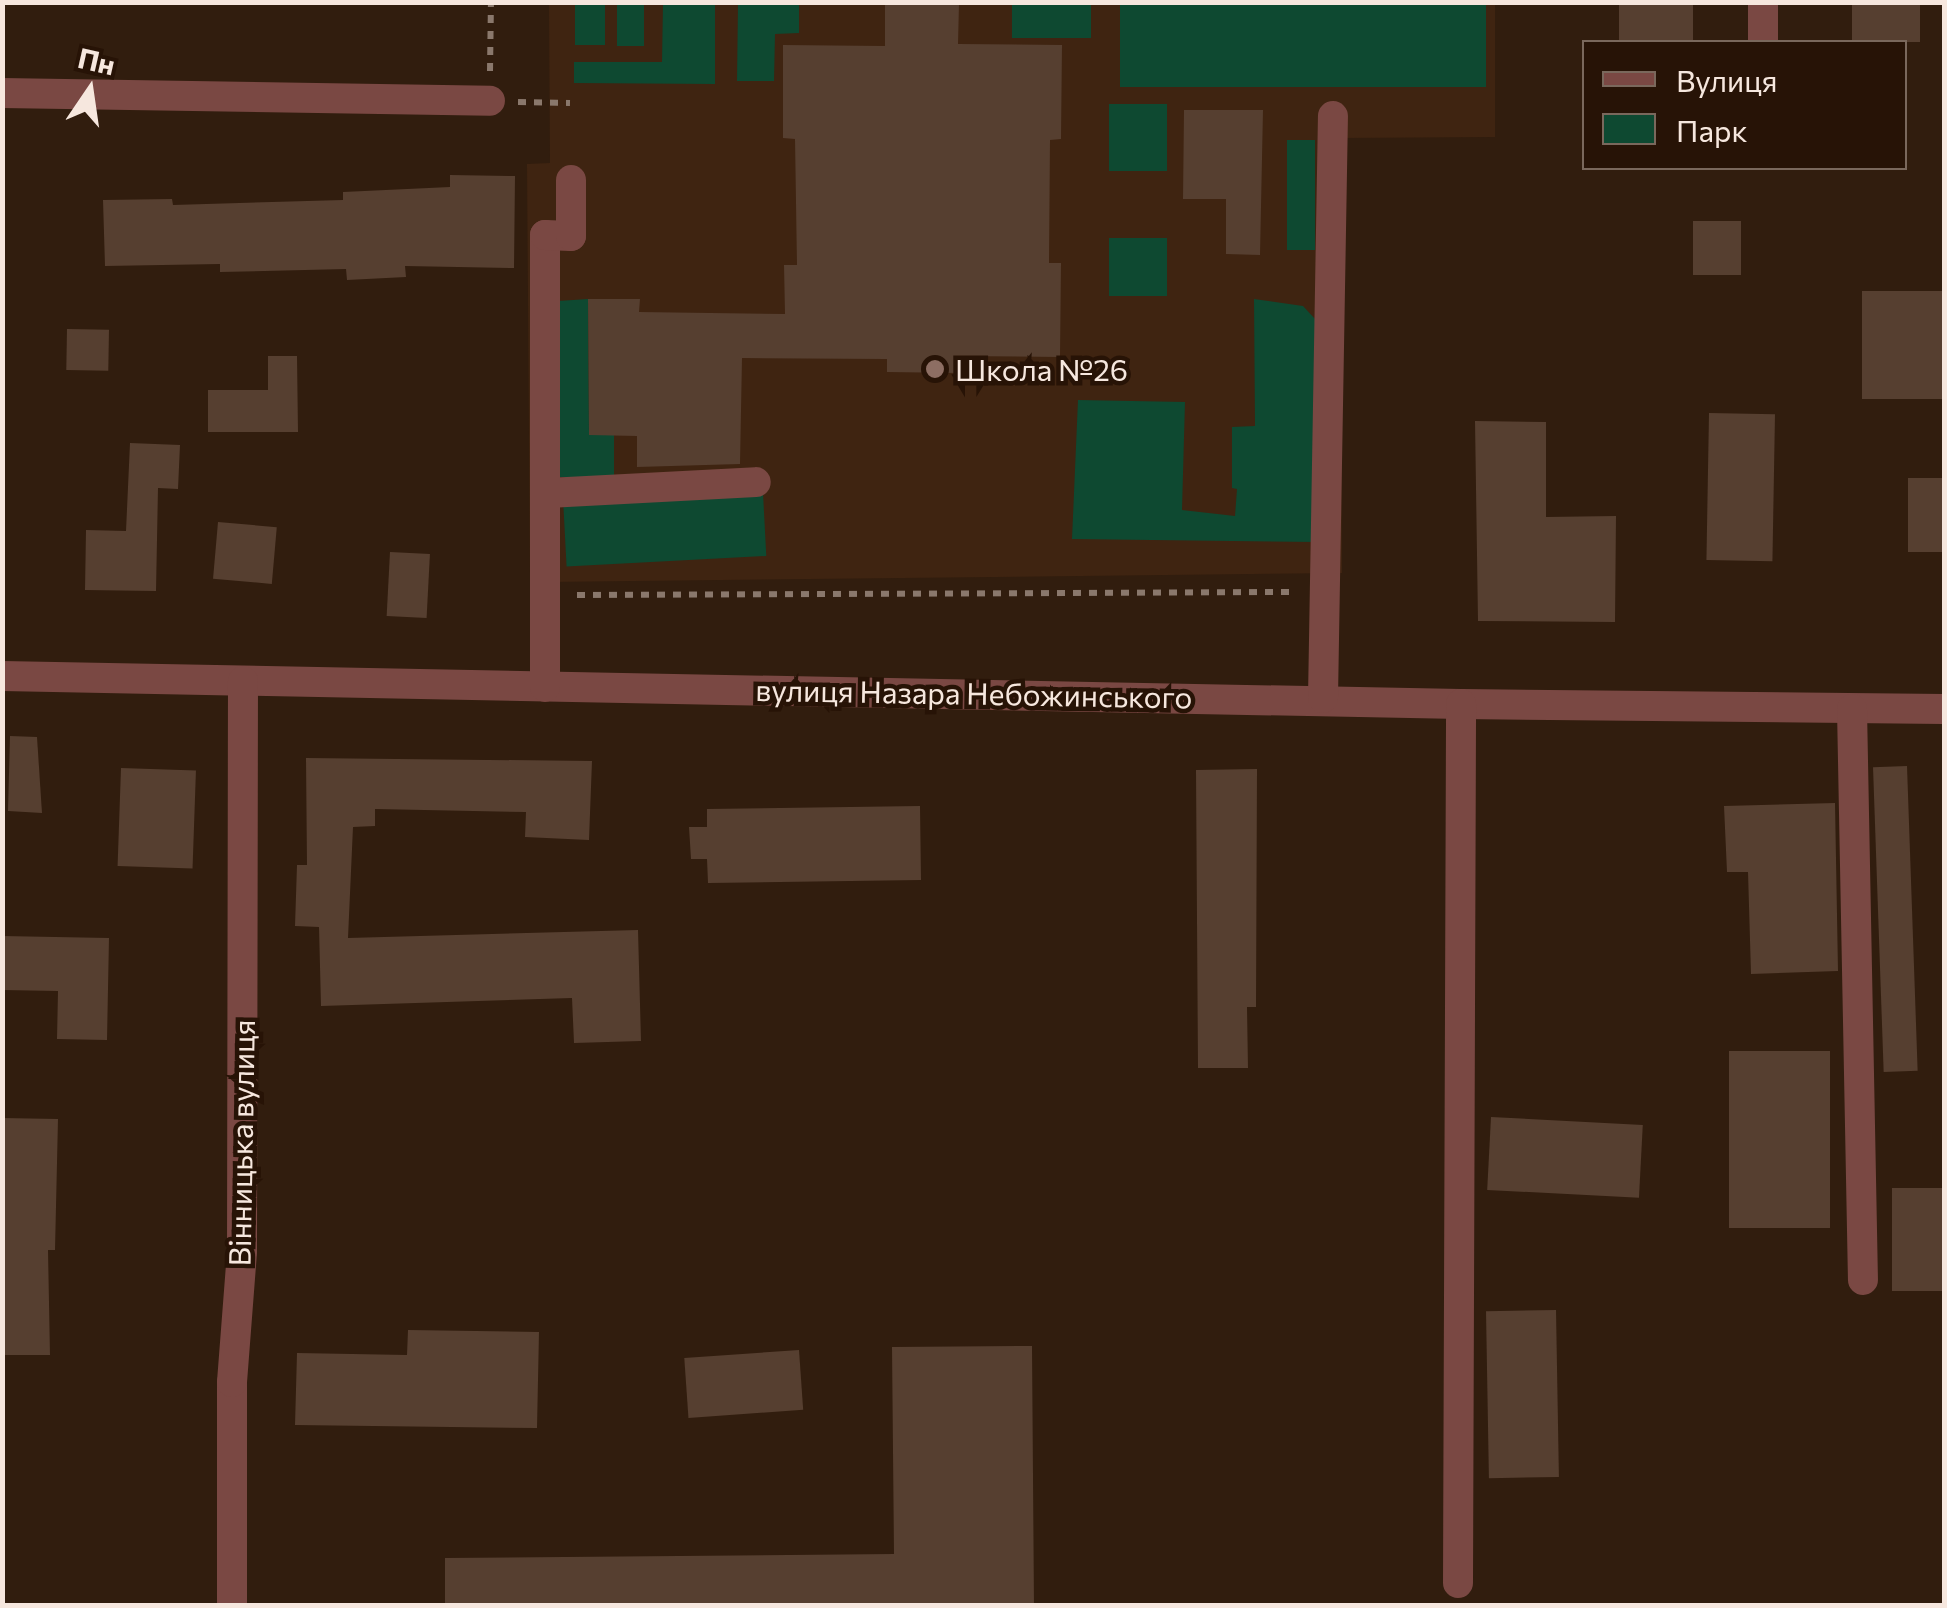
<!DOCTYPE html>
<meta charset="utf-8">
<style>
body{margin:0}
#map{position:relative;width:1947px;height:1608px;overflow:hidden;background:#311d0e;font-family:Commissioner,sans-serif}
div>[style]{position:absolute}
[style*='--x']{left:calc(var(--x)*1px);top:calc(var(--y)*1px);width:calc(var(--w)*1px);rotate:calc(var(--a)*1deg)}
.built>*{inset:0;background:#3f2411}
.green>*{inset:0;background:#0e4931;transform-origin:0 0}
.building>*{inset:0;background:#563f30;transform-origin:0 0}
.path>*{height:6px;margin-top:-3px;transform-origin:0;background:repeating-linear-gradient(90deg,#8a786c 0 8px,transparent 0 16px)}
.minor>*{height:30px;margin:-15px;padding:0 15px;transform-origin:15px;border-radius:15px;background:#7a4843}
.dots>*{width:28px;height:28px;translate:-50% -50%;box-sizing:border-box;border:5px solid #271306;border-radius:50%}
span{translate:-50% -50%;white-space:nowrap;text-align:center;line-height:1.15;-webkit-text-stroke:9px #271306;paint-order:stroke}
.poi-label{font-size:30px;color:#f6e7de}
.left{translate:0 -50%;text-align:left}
.street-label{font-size:30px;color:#f6e7de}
.frame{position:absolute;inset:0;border:5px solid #f6e7de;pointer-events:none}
.legend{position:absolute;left:1582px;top:40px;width:325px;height:130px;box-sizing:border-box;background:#271306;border:2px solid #7a685c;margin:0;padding:12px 18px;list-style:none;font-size:30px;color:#f6e7de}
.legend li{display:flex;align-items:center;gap:20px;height:50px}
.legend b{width:50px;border:2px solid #7a685c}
.north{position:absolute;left:40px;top:40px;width:100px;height:100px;-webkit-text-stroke:8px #271306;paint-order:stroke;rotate:13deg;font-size:28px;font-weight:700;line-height:40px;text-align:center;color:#f6e7de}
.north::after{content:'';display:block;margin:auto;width:35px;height:45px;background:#f6e7de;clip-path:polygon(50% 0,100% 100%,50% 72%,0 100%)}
</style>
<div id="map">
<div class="built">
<div style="clip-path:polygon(549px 3px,1495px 3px,1495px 137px,1341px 138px,1342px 573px,546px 582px,530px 576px,527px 164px,550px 163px)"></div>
</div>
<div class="green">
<div style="left:575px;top:3px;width:30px;height:42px"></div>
<div style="left:617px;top:3px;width:27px;height:43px"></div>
<div style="clip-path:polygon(663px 3px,715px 3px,715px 84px,574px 83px,574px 62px,662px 62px)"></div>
<div style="clip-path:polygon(738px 3px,799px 3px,799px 33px,775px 34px,774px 81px,737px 81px)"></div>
<div style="left:1012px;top:3px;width:79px;height:35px"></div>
<div style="left:1120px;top:3px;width:366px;height:84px"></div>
<div style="left:1109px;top:104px;width:58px;height:67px"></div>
<div style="left:1287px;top:140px;width:28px;height:110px"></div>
<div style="left:1109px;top:238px;width:58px;height:58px"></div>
<div style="clip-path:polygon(588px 299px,589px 434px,614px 435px,614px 478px,558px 477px,558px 301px)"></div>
<div style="clip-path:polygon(1254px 299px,1303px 306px,1316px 320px,1317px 542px,1072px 539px,1078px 400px,1185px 402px,1182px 510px,1235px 516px,1237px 489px,1232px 488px,1232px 427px,1255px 426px)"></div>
<div style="left:763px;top:493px;width:63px;height:200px;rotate:87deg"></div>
</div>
<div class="building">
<div style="left:1619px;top:2px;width:74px;height:40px"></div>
<div style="left:1852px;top:2px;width:68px;height:40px"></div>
<div style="clip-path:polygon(885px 4px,959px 4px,958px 44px,1062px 45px,1061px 139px,1050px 140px,1049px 263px,1061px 263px,1060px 357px,959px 356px,959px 373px,887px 372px,887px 359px,742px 358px,740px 464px,637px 467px,637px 436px,589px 435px,588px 299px,640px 299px,639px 312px,785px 314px,784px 265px,797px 265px,795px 139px,783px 138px,783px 45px,885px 46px)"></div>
<div style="clip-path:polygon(1184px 110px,1263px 110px,1260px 255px,1226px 254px,1226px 199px,1183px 199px)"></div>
<div style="clip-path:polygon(450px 175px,515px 176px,514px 268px,405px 266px,406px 277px,347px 280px,346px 269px,220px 272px,220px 264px,105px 266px,103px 200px,172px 199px,173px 205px,343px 200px,343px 192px,450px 187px)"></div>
<div style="left:1693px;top:221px;width:48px;height:54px"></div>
<div style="left:1944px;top:291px;width:108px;height:82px;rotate:90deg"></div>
<div style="left:67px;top:329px;width:42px;height:41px;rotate:1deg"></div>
<div style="clip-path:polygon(268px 356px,297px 356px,298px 432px,208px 432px,208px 390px,268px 390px)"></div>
<div style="left:1709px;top:413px;width:66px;height:147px;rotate:1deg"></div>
<div style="clip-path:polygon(1475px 421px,1546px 422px,1546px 517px,1616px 516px,1615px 622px,1478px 621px)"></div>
<div style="clip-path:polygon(130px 443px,180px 445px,178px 489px,158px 488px,156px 591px,85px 590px,86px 530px,126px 531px)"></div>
<div style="left:1944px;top:478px;width:74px;height:36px;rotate:90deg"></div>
<div style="left:218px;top:522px;width:59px;height:57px;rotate:5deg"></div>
<div style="left:390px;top:552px;width:40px;height:64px;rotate:3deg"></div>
<div style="clip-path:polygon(10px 736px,37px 737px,42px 813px,8px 811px)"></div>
<div style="clip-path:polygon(306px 758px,592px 761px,589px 840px,525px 837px,526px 812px,375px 809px,375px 826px,353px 827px,348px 938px,638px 930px,641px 1041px,574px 1043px,572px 998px,321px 1006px,319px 927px,295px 926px,297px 865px,307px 865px)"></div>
<div style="left:1907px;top:766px;width:305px;height:34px;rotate:88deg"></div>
<div style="left:121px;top:768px;width:75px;height:98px;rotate:2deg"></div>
<div style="clip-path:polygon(1257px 769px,1256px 1007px,1247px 1007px,1248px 1068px,1198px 1068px,1196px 770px)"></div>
<div style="clip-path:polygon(1835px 803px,1838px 971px,1751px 974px,1748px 872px,1727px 872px,1724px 806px)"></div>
<div style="clip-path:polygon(920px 806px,921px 880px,708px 883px,707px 859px,691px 859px,689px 827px,707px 827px,707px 809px)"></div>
<div style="clip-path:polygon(2px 936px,109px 938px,107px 1040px,57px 1039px,58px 991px,2px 990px)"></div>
<div style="left:1729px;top:1051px;width:101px;height:177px"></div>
<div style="left:1491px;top:1117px;width:152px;height:73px;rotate:3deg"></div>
<div style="clip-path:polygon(2px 1118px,58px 1119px,55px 1250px,48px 1250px,50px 1355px,2px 1355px)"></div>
<div style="left:1944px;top:1188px;width:103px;height:52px;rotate:90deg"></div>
<div style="left:1556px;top:1310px;width:167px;height:70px;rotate:89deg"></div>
<div style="clip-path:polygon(408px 1330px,539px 1332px,537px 1428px,295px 1425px,297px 1353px,407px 1355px)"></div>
<div style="clip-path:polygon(1032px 1346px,1034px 1606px,445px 1606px,445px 1558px,894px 1554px,892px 1347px)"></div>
<div style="left:799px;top:1350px;width:60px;height:115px;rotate:86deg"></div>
</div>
<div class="path">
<div style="--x:490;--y:71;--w:69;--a:-89.2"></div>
<div style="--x:518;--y:102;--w:52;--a:1.1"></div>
<div style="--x:577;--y:595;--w:717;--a:-0.24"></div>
</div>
<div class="minor">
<div style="--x:1763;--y:2;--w:40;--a:90"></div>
<div style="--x:2;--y:93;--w:488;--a:0.9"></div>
<div style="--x:548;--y:493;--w:208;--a:-3"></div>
<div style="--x:2;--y:676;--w:1459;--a:1.1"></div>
<div style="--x:1461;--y:704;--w:483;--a:0.6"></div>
<div style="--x:545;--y:687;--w:452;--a:-90"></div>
<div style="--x:545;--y:235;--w:26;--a:2"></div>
<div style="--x:571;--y:236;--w:56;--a:-90"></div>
<div style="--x:1323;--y:698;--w:582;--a:-89.02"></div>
<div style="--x:1852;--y:709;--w:571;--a:88.9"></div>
<div style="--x:1458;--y:1583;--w:879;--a:-89.8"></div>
<div style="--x:232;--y:1606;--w:224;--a:-90"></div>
<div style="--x:232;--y:1382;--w:131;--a:-85.6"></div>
<div style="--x:242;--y:1251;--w:570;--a:-89.9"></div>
</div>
<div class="dots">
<div style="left:935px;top:369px;background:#8d6e63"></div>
</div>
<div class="poi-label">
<span class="left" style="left:955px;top:369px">Школа №26</span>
</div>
<div class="street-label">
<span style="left:974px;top:693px;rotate:1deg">вулиця Назара Небожинського</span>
<span style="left:241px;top:1143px;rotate:-89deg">Вінницька вулиця</span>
</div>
<div class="frame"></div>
<ul class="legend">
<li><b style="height:12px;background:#7a4843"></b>Вулиця</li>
<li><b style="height:28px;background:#0e4931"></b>Парк</li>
</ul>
<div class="north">Пн</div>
</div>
